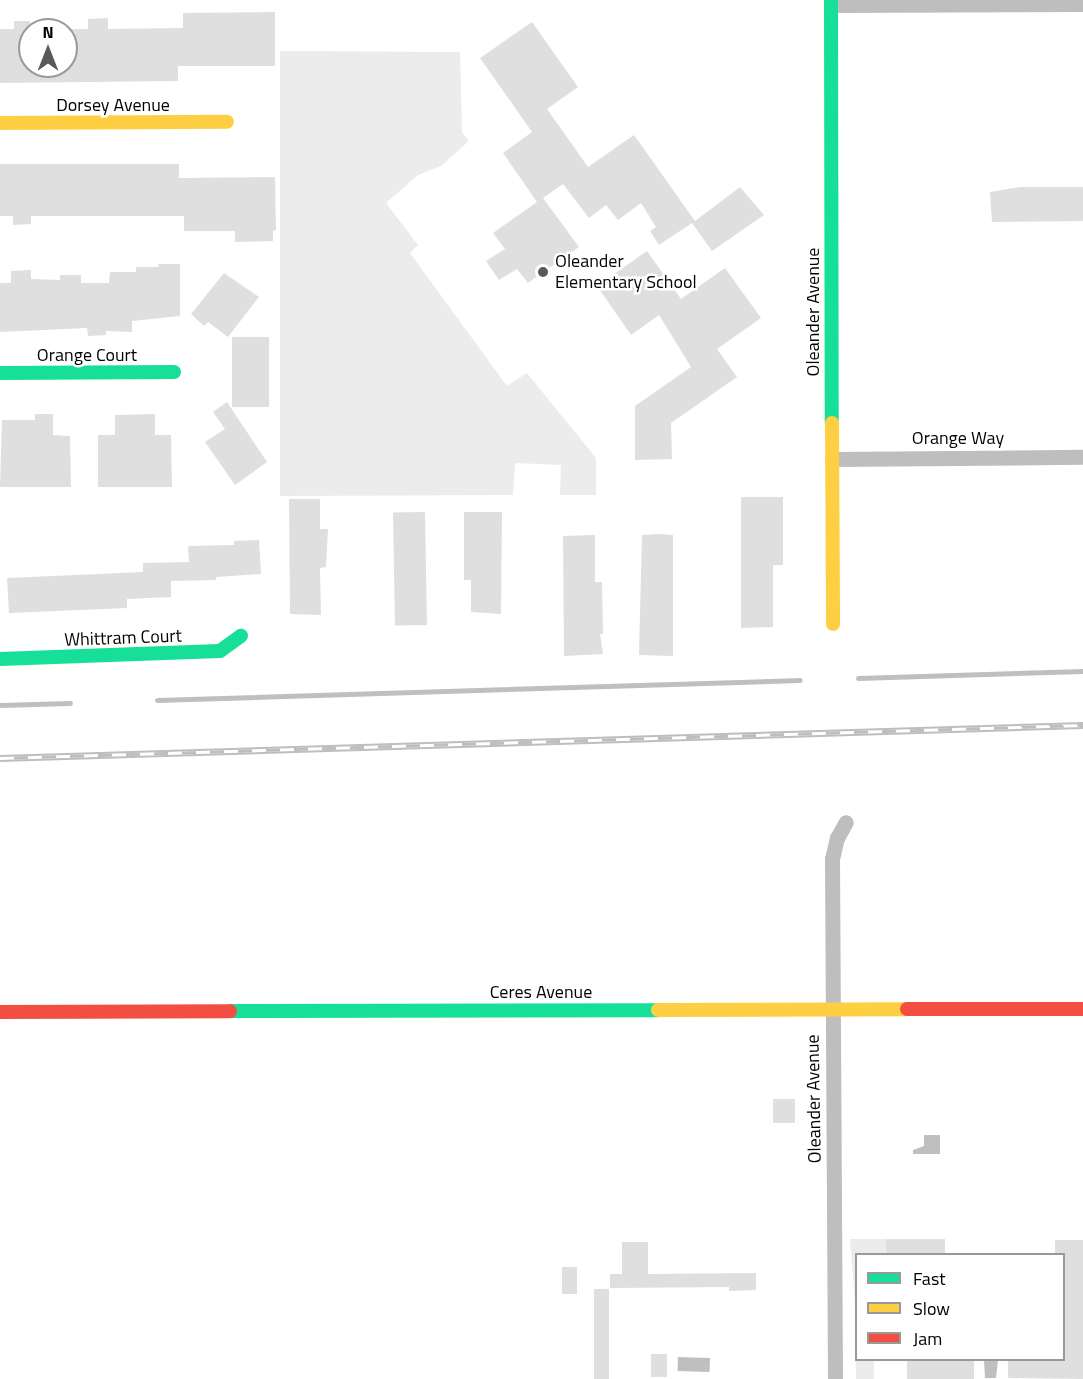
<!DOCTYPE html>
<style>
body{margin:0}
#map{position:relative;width:1083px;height:1379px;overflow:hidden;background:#fff;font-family:"Titillium Web",sans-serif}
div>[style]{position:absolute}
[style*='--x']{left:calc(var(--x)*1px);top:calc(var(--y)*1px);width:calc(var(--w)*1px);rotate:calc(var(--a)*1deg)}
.green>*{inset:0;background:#ececec}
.water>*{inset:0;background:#bfbfbf;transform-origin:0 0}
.stream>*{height:5px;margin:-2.5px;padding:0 2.5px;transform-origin:2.5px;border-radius:2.5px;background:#bfbfbf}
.building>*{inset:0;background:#dfdfdf;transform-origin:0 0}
.street>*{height:15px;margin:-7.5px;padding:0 7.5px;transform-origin:7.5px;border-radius:7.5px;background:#bebebe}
.fast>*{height:14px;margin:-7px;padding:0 7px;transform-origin:7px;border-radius:7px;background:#16e098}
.slow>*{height:14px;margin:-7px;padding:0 7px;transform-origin:7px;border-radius:7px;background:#ffcf43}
.jam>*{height:14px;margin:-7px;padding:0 7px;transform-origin:7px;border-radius:7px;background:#f24e42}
.rail>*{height:7px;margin-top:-3.5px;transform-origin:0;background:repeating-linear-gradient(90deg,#fff 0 14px,#bebebe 0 28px);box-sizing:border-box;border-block:2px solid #bebebe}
.dots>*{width:16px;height:16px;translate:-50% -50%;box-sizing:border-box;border:3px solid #fff;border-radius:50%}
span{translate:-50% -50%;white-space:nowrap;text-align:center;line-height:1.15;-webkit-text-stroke:5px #fff;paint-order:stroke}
.street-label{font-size:18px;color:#000}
.poi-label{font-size:18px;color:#000}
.left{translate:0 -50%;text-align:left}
.legend{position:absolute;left:855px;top:1253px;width:210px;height:108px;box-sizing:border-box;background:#fff;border:2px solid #999;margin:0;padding:8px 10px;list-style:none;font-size:18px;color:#000}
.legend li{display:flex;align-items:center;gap:12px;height:30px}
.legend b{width:30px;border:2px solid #999}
.north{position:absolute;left:18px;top:18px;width:60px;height:60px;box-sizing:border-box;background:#fff;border:2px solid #999;border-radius:50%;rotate:0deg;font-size:16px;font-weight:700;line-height:24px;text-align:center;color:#000}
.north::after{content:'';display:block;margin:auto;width:21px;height:27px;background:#595959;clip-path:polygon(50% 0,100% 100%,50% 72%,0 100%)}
</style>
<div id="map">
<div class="green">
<div style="clip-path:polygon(280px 51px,460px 52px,462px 132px,469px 141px,441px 166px,418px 175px,386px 203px,418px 245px,410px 253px,507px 386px,527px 373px,596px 458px,596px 495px,560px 495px,561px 465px,515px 463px,513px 495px,280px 496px)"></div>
<div style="clip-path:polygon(850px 1239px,886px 1239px,886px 1253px,856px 1254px,856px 1317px)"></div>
<div style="clip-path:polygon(855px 1338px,856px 1360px,874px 1360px,874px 1379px,856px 1379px)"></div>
</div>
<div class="water">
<div style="clip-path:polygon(924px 1135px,940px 1135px,940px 1154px,913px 1154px,913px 1150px,924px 1146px)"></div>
<div style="left:678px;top:1357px;width:32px;height:14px;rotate:2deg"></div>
<div style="clip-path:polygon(984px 1360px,998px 1360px,996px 1378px,985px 1378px)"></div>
</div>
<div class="stream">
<div style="--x:858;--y:678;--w:225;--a:-1.8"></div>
<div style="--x:157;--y:700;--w:643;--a:-1.78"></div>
<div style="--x:0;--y:705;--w:70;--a:-1.6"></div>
</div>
<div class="building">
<div style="clip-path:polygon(275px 12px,275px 66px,178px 66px,178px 81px,0 83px,0 29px,14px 29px,14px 21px,30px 21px,30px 66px,66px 66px,66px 29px,88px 29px,88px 19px,108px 18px,108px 29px,183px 28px,183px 13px)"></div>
<div style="clip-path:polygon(532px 22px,578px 87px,547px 109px,588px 167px,634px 135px,695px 221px,740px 187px,764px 215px,712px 251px,692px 223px,659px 245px,650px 231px,656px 227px,641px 203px,618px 220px,606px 205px,589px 218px,563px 184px,543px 198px,579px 247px,528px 283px,517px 269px,499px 280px,486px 261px,505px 249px,493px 233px,537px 202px,503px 153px,532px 132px,480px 58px)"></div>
<div style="clip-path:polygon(0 164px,179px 164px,179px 178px,275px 177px,276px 230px,273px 231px,273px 241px,235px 242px,235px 231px,184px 231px,184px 216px,31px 216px,31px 224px,13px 225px,13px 216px,0 216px)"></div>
<div style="clip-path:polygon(1020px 187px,1083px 187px,1083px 221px,992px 222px,990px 192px)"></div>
<div style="clip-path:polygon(647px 251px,681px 299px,725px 268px,761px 318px,717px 349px,737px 377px,671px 423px,672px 459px,635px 460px,635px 406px,691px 367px,659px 315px,631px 335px,597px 286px)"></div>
<div style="clip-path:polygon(158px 264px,180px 264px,180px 316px,132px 321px,132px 332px,106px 331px,106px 335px,88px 336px,87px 328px,0 332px,0 283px,11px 283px,11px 271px,31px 270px,31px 279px,60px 280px,60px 275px,81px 275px,81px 283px,109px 283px,110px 272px,136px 272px,136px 267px,159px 267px)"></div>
<div style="clip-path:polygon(224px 273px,259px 297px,228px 337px,208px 322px,204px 326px,191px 314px)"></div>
<div style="left:232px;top:337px;width:37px;height:70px"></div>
<div style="clip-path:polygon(227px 402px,267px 462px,235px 485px,205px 442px,225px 429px,213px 412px)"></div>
<div style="clip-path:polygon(35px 414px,53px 414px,53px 435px,70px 436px,71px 487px,0 487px,2px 420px,35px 420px)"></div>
<div style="clip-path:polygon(155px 414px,155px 435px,171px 435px,172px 487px,98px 487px,98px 435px,115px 435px,115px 415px)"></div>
<div style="clip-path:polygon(741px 497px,783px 497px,783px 565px,773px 565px,773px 627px,741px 628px)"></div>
<div style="clip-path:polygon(289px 499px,320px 499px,320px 529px,328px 529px,326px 567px,320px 568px,321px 615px,290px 614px)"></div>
<div style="left:425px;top:512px;width:113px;height:32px;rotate:89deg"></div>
<div style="clip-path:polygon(464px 512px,502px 512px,501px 614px,471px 612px,471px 580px,464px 580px)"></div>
<div style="clip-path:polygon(658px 534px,673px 535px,673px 656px,639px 655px,642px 535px)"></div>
<div style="clip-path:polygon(595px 535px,595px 582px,602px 582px,603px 634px,600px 634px,603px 654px,564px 656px,563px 536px)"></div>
<div style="clip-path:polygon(259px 540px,261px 574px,216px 577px,216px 580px,171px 581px,171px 597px,127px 599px,127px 608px,9px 613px,7px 578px,143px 572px,143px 563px,189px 562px,188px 546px,234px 545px,234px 541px)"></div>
<div style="left:773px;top:1099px;width:22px;height:24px"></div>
<div style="left:886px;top:1239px;width:59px;height:14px"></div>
<div style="clip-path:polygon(1055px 1240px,1083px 1240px,1083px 1379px,1008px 1378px,1008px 1359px,1064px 1359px,1064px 1254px,1055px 1254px)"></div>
<div style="clip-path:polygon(622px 1242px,648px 1242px,648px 1274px,756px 1273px,756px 1290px,729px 1291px,729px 1287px,610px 1288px,610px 1274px,622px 1274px)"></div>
<div style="left:562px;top:1267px;width:15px;height:27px"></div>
<div style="left:594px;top:1289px;width:15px;height:90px"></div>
<div style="left:651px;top:1354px;width:16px;height:23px"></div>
<div style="left:907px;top:1359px;width:67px;height:20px"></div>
</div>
<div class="street">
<div style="--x:831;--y:5;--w:252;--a:-0.2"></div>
<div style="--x:832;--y:459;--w:251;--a:-0.5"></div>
<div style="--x:835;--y:1379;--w:520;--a:-90.33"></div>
<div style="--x:832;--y:859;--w:22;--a:-77"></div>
<div style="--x:837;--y:838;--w:18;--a:-61"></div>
</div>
<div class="fast">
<div style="--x:831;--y:0;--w:423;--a:89.9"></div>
<div style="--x:0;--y:373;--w:174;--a:-0.3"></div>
<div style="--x:0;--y:659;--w:220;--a:-2.1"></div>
<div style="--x:220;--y:651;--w:26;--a:-36"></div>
<div style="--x:230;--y:1011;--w:428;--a:-0.1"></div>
</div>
<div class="slow">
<div style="--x:0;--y:123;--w:227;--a:-0.3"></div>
<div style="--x:832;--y:423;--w:201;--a:89.7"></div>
<div style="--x:658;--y:1010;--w:249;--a:-0.2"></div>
</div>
<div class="jam">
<div style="--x:907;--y:1009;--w:176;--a:0"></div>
<div style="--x:0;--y:1012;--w:230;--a:-0.2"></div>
</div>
<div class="rail">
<div style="--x:0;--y:758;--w:1084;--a:-1.75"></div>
</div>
<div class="dots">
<div style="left:543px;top:272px;background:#595959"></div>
</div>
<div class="street-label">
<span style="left:113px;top:105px">Dorsey Avenue</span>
<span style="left:813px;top:312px;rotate:-90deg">Oleander Avenue</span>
<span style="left:87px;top:355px">Orange Court</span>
<span style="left:958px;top:438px">Orange Way</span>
<span style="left:123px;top:638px;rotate:-2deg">Whittram Court</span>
<span style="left:541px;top:992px">Ceres Avenue</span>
<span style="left:814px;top:1099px;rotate:-91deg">Oleander Avenue</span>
</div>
<div class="poi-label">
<span class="left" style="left:555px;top:272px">Oleander<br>Elementary School</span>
</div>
<ul class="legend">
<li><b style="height:8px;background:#16e098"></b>Fast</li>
<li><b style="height:8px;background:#ffcf43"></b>Slow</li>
<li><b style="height:8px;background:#f24e42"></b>Jam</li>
</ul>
<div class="north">N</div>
</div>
